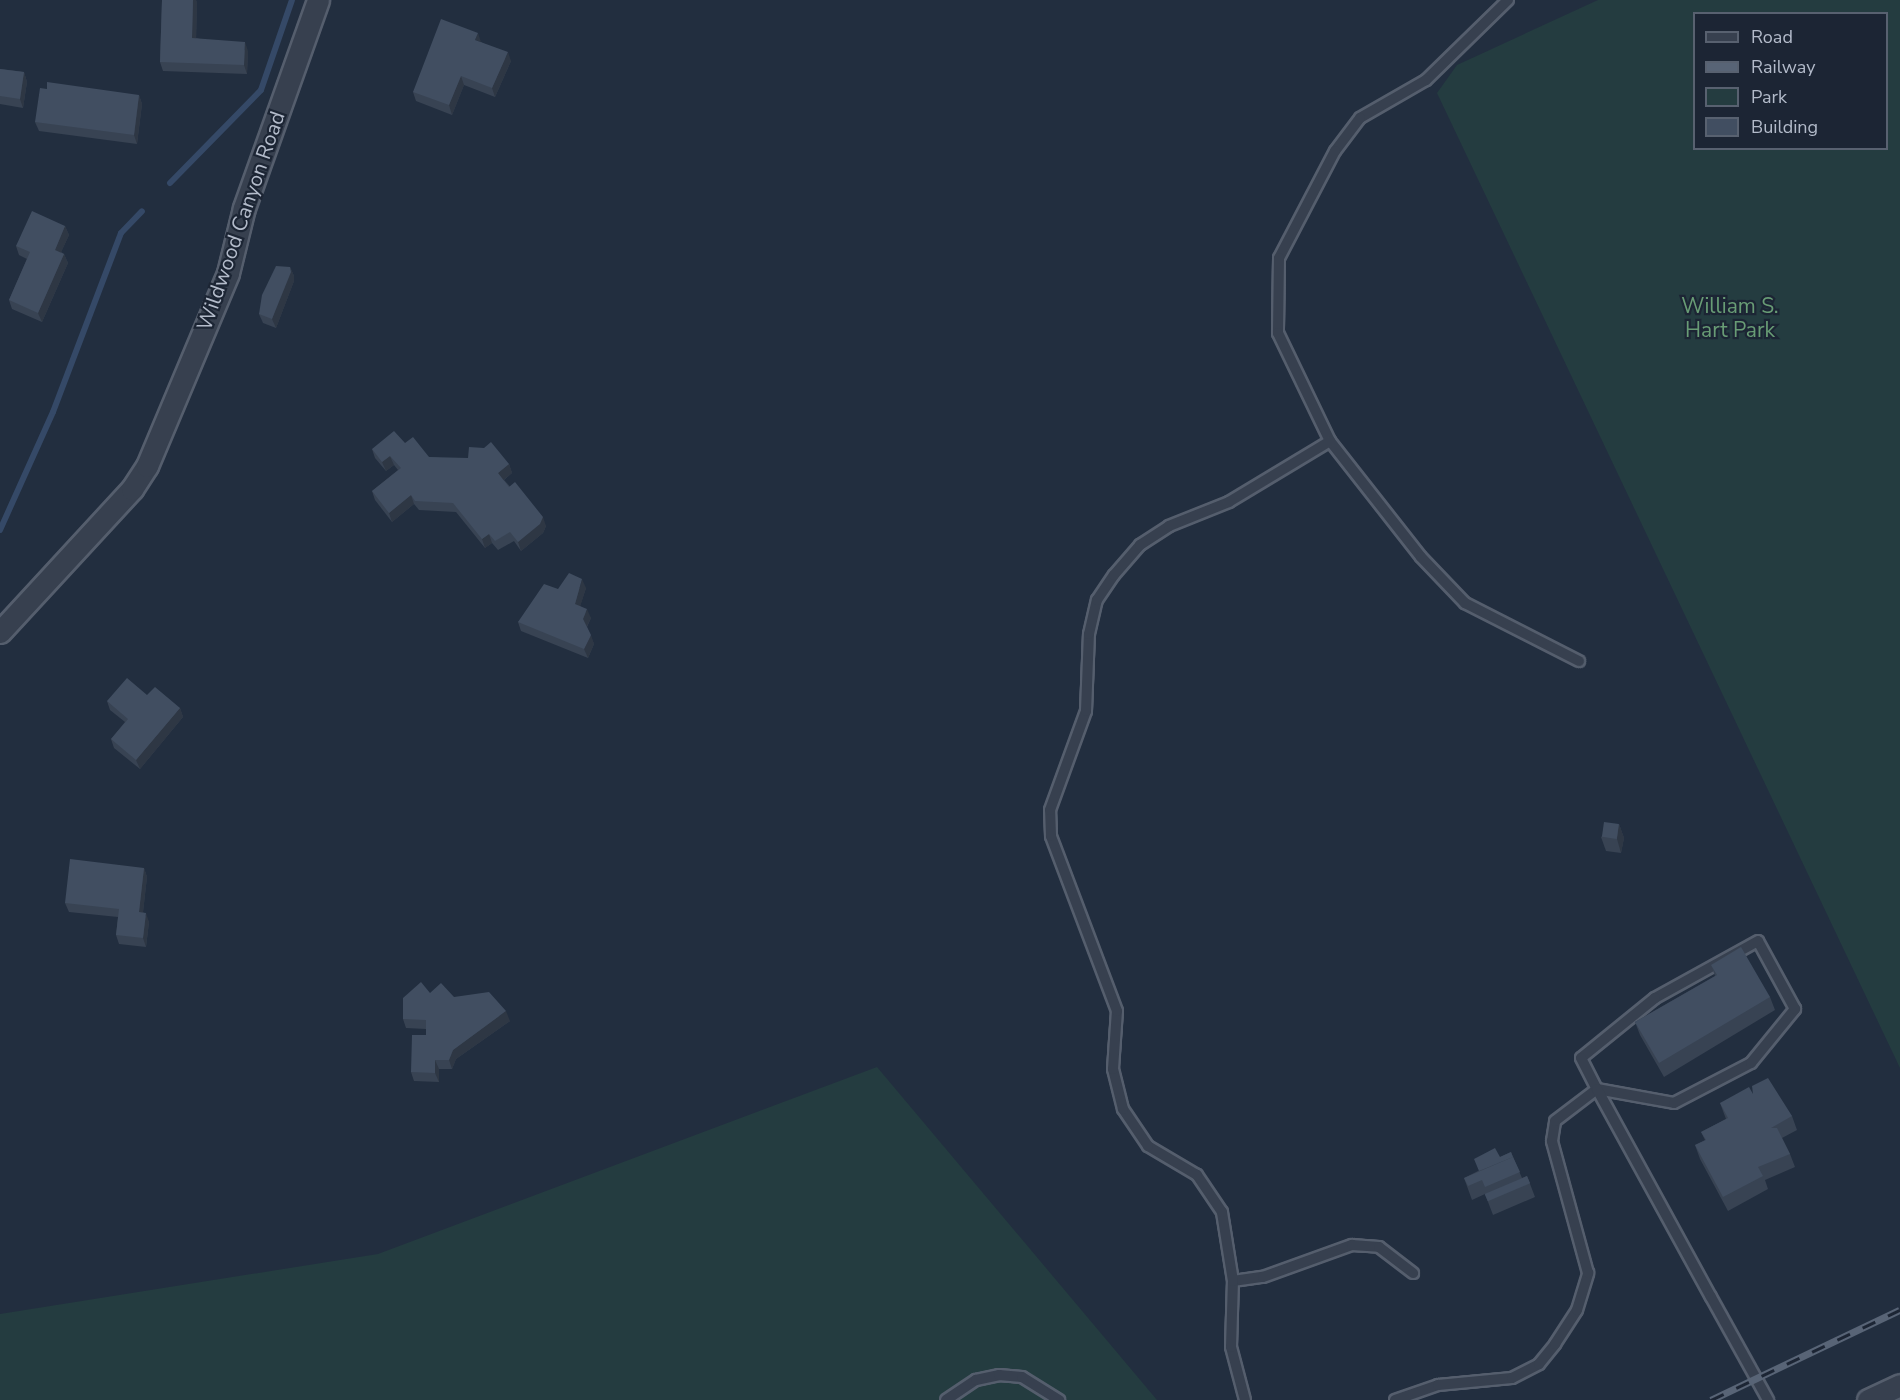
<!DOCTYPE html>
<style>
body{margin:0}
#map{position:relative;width:1900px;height:1400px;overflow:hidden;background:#222e3f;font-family:"Nunito Sans",sans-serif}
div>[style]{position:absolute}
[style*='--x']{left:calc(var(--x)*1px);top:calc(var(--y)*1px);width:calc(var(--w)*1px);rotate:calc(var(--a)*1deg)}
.green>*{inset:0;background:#243c40}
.stream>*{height:6px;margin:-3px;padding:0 3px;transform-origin:3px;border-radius:3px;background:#354967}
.roads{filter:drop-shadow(2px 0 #555e6d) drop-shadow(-2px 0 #555e6d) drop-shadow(0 2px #555e6d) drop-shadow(0 -2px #555e6d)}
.service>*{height:10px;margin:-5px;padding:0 5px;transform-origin:5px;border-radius:5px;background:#37404f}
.minor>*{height:21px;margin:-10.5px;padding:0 10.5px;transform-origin:10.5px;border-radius:10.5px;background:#37404f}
.rail>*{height:7px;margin-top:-3.5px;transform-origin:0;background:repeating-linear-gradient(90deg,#1c2534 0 14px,#586476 0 28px);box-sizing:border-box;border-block:2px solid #586476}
.wall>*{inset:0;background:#384353}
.shaded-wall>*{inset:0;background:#2e3744}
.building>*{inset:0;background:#414e61;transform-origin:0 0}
span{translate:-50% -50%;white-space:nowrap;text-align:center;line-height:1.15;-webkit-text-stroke:4.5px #1c2534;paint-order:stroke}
.street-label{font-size:21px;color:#b3bbca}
.park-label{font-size:21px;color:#689c75}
.legend{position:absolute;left:1693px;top:12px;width:195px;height:138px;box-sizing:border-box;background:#1c2534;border:2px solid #586170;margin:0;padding:8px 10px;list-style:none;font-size:18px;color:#b3bbca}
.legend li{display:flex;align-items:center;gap:12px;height:30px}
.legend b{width:30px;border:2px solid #586170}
</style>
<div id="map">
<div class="green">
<div style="clip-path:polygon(evenodd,1598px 0,1900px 0,1900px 1068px,1437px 93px,1457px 65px,1598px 0,1694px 14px,1886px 14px,1886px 148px,1694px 148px,1694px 14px)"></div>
<div style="clip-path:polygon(877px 1067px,1157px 1400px,0 1400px,0 1314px,378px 1254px)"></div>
</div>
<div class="stream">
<div style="--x:170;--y:183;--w:130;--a:-45.6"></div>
<div style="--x:261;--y:90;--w:95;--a:-71"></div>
<div style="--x:0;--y:530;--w:129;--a:-65.8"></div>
<div style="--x:53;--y:412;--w:191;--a:-69.2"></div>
<div style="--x:121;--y:233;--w:30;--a:-46"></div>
</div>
<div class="roads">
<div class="service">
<div style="--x:1508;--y:0;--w:115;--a:135.7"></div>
<div style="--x:1426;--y:80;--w:76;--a:150.1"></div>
<div style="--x:1360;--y:118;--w:41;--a:127.1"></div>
<div style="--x:1335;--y:151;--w:121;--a:117.6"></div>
<div style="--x:1279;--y:258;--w:75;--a:90.8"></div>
<div style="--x:1278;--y:333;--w:120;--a:64.3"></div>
<div style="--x:1330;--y:441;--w:147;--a:51.9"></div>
<div style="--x:1421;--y:557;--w:64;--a:46.3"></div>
<div style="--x:1465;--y:603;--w:128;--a:27"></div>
<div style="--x:1233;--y:1281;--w:30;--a:-8"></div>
<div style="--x:1263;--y:1277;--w:95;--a:-19.8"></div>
<div style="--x:1352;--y:1245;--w:27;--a:4"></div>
<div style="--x:1379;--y:1247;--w:43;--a:37.4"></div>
<div style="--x:946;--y:1400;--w:36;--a:-34"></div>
<div style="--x:976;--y:1380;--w:24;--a:-12"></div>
<div style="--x:999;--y:1375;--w:23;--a:5"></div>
<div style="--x:1022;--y:1377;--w:44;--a:31.9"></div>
<div style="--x:1245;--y:1400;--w:55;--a:-104.8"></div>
<div style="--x:1231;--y:1347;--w:66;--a:-88.3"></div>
<div style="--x:1233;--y:1281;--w:70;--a:-99.1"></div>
<div style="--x:1222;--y:1212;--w:45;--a:-124"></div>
<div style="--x:1197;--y:1175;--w:57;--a:-149.4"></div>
<div style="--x:1148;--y:1146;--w:45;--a:-124"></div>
<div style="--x:1123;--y:1109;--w:41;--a:-104"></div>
<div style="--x:1113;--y:1069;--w:58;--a:-86.1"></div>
<div style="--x:1117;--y:1011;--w:187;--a:-110.7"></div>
<div style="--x:1051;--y:836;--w:26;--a:-92"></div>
<div style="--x:1050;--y:810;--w:105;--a:-70"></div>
<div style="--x:1086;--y:711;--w:77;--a:-87.8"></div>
<div style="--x:1089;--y:634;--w:35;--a:-77"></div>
<div style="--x:1097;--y:600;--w:30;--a:-56"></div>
<div style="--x:1114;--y:575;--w:40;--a:-49"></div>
<div style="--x:1140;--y:545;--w:35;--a:-33"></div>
<div style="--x:1169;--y:526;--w:65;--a:-21.8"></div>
<div style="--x:1229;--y:502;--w:118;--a:-31.1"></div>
<div style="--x:1395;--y:1400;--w:46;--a:-19.2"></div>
<div style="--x:1438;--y:1385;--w:74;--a:-5.4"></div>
<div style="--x:1512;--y:1378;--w:30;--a:-27"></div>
<div style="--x:1539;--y:1364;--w:26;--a:-51"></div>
<div style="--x:1555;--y:1344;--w:40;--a:-57.1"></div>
<div style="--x:1577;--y:1310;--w:39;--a:-73"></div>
<div style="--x:1588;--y:1273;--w:137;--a:-105.3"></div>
<div style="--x:1552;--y:1141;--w:20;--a:-81"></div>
<div style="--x:1555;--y:1121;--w:53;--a:-37.3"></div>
<div style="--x:1597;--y:1089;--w:78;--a:10.3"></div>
<div style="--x:1674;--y:1103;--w:87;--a:-27.5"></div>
<div style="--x:1751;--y:1063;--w:70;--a:-50.8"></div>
<div style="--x:1795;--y:1009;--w:77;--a:-118.6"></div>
<div style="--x:1758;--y:941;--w:118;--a:151"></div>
<div style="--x:1655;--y:998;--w:95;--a:141"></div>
<div style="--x:1581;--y:1058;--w:35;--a:63"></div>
<div style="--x:1597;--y:1089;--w:237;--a:61.3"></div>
<div style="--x:1711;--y:1297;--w:118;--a:61"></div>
</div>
<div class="minor">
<div style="--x:0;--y:632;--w:195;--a:-47.3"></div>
<div style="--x:132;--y:489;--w:27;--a:-57"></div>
<div style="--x:147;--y:466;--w:209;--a:-67.2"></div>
<div style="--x:228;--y:273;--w:67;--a:-76.2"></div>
<div style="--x:244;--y:208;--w:221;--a:-70.4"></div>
<div style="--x:1868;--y:1400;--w:35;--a:-25"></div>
</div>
</div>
<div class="rail">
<div style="--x:1711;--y:1400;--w:209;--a:-25.5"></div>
</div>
<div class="wall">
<div style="clip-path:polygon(162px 0,196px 0,197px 3px,196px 38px,248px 51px,247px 74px,163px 71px,160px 62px)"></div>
<div style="clip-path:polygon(481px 42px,511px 61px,495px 97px,464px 85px,452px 115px,416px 101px,413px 92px)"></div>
<div style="clip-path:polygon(0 69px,24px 72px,27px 82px,23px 108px,0 104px)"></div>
<div style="clip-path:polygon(139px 95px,142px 104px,137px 144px,39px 131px,35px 122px)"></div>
<div style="clip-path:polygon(65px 226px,69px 235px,61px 252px,64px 254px,68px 263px,42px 322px,12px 309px,9px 300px,27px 259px,19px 255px,16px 246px)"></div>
<div style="clip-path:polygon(290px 267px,294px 276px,294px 281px,276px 328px,263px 323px,259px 314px)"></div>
<div style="clip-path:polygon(405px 443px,429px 457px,509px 464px,512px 473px,504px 480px,546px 526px,543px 533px,521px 551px,514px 541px,498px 550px,492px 543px,485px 548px,456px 512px,419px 510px,414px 504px,392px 522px,375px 500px,372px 491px,398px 470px,394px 465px,386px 471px,375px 458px,372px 449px)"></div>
<div style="clip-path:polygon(586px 588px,580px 606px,591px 618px,587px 627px,594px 644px,588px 658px,521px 631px,518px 622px,558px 589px)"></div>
<div style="clip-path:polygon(147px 695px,180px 708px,183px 717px,140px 769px,114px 748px,111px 739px,125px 722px,110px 710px,107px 701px)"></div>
<div style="clip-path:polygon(1619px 824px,1624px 838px,1621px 853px,1606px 851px,1601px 837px)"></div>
<div style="clip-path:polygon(144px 868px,147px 877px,143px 912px,149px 922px,146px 947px,119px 944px,116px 935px,118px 917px,69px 912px,65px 903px)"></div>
<div style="clip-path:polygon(1711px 965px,1770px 997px,1775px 1010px,1664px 1077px,1640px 1035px,1635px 1022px,1715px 976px)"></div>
<div style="clip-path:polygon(430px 993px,454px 997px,510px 1021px,456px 1059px,452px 1069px,439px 1069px,439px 1082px,414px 1081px,411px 1072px,426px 1035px,426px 1029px,406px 1028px,403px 1019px)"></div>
<div style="clip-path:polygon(1753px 1094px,1792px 1116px,1797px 1130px,1782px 1138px,1790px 1154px,1795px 1167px,1765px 1180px,1768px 1189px,1728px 1211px,1700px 1159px,1695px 1145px,1705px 1140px,1701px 1132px,1726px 1119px,1720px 1103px)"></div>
<div style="clip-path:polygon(1511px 1152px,1522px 1178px,1527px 1176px,1535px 1197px,1493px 1215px,1485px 1194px,1472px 1200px,1464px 1178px,1478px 1171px,1500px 1157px)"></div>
</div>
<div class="shaded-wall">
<div style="clip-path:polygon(193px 0,196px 0,197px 3px,196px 47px,192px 38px)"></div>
<div style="clip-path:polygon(478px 33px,481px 42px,475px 40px)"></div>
<div style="clip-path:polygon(245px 42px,248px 51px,247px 74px,244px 65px)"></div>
<div style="clip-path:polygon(508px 52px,511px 61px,495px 97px,492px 88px)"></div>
<div style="clip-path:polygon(24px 72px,27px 82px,23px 108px,20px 99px)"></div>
<div style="clip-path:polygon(461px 76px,464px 85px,452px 115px,449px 105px)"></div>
<div style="clip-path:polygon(139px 95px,142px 104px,137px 144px,134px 135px)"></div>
<div style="clip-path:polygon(65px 226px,69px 235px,58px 259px,55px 250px)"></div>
<div style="clip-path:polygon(64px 254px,68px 263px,42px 322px,38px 313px)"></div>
<div style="clip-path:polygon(290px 267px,294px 276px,294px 281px,276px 328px,272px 319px)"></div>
<div style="clip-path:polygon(390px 456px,394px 465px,386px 471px,382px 462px)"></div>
<div style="clip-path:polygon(509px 464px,512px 473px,501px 482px,498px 473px)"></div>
<div style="clip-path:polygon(411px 495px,414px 504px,392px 522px,389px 513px)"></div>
<div style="clip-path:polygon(543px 517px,546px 526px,543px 533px,521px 551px,518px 542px)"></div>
<div style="clip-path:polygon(489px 534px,492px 543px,485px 548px,482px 539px)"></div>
<div style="clip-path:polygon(582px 579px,586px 588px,578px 613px,575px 604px)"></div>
<div style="clip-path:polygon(587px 609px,591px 618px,586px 628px,583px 619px)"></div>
<div style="clip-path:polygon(591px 635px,594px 644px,588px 658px,584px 649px)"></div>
<div style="clip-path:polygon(180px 708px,183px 717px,140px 769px,136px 760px)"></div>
<div style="clip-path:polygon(1619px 824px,1624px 838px,1621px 853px,1617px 839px)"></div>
<div style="clip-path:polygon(144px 868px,147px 877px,142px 921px,139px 912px)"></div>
<div style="clip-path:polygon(146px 913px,149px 922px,146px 947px,143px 938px)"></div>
<div style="clip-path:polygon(506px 1011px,510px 1021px,456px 1059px,452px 1069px,449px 1060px,453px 1050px)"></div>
<div style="clip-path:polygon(435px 1060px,439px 1069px,439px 1082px,435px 1073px)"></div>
</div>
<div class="building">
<div style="clip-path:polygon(162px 0,193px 0,192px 38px,245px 42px,244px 65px,160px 62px)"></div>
<div style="clip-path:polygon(441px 19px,478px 33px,475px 40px,508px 52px,492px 88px,461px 76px,449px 105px,413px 92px)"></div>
<div style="clip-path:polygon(0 69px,24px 72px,20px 99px,0 96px)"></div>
<div style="clip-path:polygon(47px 82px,139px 95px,134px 135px,35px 122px,40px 88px,47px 89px)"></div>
<div style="clip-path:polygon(32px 211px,65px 226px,55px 250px,64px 254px,38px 313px,9px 300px,30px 252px,16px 246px)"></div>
<div style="clip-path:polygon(276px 266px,290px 267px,291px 272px,272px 319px,259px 314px,262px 295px)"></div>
<div style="clip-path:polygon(394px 431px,405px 443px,413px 437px,429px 457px,468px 458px,469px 447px,484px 448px,491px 442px,509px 464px,498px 473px,509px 487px,515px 482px,543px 517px,540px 524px,518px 542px,510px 532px,495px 541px,489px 534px,482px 539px,453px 503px,415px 501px,411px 495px,389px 513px,372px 491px,401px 468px,390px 456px,382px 462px,372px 449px)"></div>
<div style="clip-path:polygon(569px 573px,582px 579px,575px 604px,587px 609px,583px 619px,591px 635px,584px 649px,518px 622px,544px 584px,558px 589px)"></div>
<div style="clip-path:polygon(127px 678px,147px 695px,155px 687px,180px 708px,136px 760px,111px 739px,128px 719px,107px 701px)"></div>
<div style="left:1604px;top:822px;width:15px;height:15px;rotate:8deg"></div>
<div style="clip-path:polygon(70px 859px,144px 868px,139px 912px,146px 913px,143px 938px,116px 935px,119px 909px,65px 903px)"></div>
<div style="clip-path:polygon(1741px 947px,1770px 997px,1659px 1063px,1635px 1022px,1717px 975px,1711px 965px)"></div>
<div style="clip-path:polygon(421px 982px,430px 993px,441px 983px,454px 997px,489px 992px,506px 1011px,453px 1050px,449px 1060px,435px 1060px,435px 1073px,411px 1072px,412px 1035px,426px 1035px,426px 1020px,403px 1019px,403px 998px)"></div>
<div style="clip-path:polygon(1768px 1078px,1792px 1116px,1771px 1128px,1777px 1128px,1790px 1154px,1758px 1167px,1763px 1176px,1723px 1197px,1695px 1145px,1706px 1140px,1701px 1132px,1728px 1118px,1720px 1103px,1749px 1087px,1753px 1094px,1752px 1086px)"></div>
<div style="clip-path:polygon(1495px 1148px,1500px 1157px,1511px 1152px,1514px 1160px,1513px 1157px,1479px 1171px,1474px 1159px)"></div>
<div style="clip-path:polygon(1513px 1157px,1520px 1172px,1485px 1187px,1482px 1180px,1468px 1186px,1464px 1178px)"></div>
<div style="left:1527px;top:1176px;width:8px;height:46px;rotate:67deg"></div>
</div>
<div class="street-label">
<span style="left:241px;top:221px;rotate:-71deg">Wildwood Canyon Road</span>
</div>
<div class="park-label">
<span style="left:1730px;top:318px">William S.<br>Hart Park</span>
</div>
<ul class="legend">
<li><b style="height:8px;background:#37404f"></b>Road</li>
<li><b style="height:8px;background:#586476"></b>Railway</li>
<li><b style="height:16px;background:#243c40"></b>Park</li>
<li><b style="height:16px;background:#414e61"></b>Building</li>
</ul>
</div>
